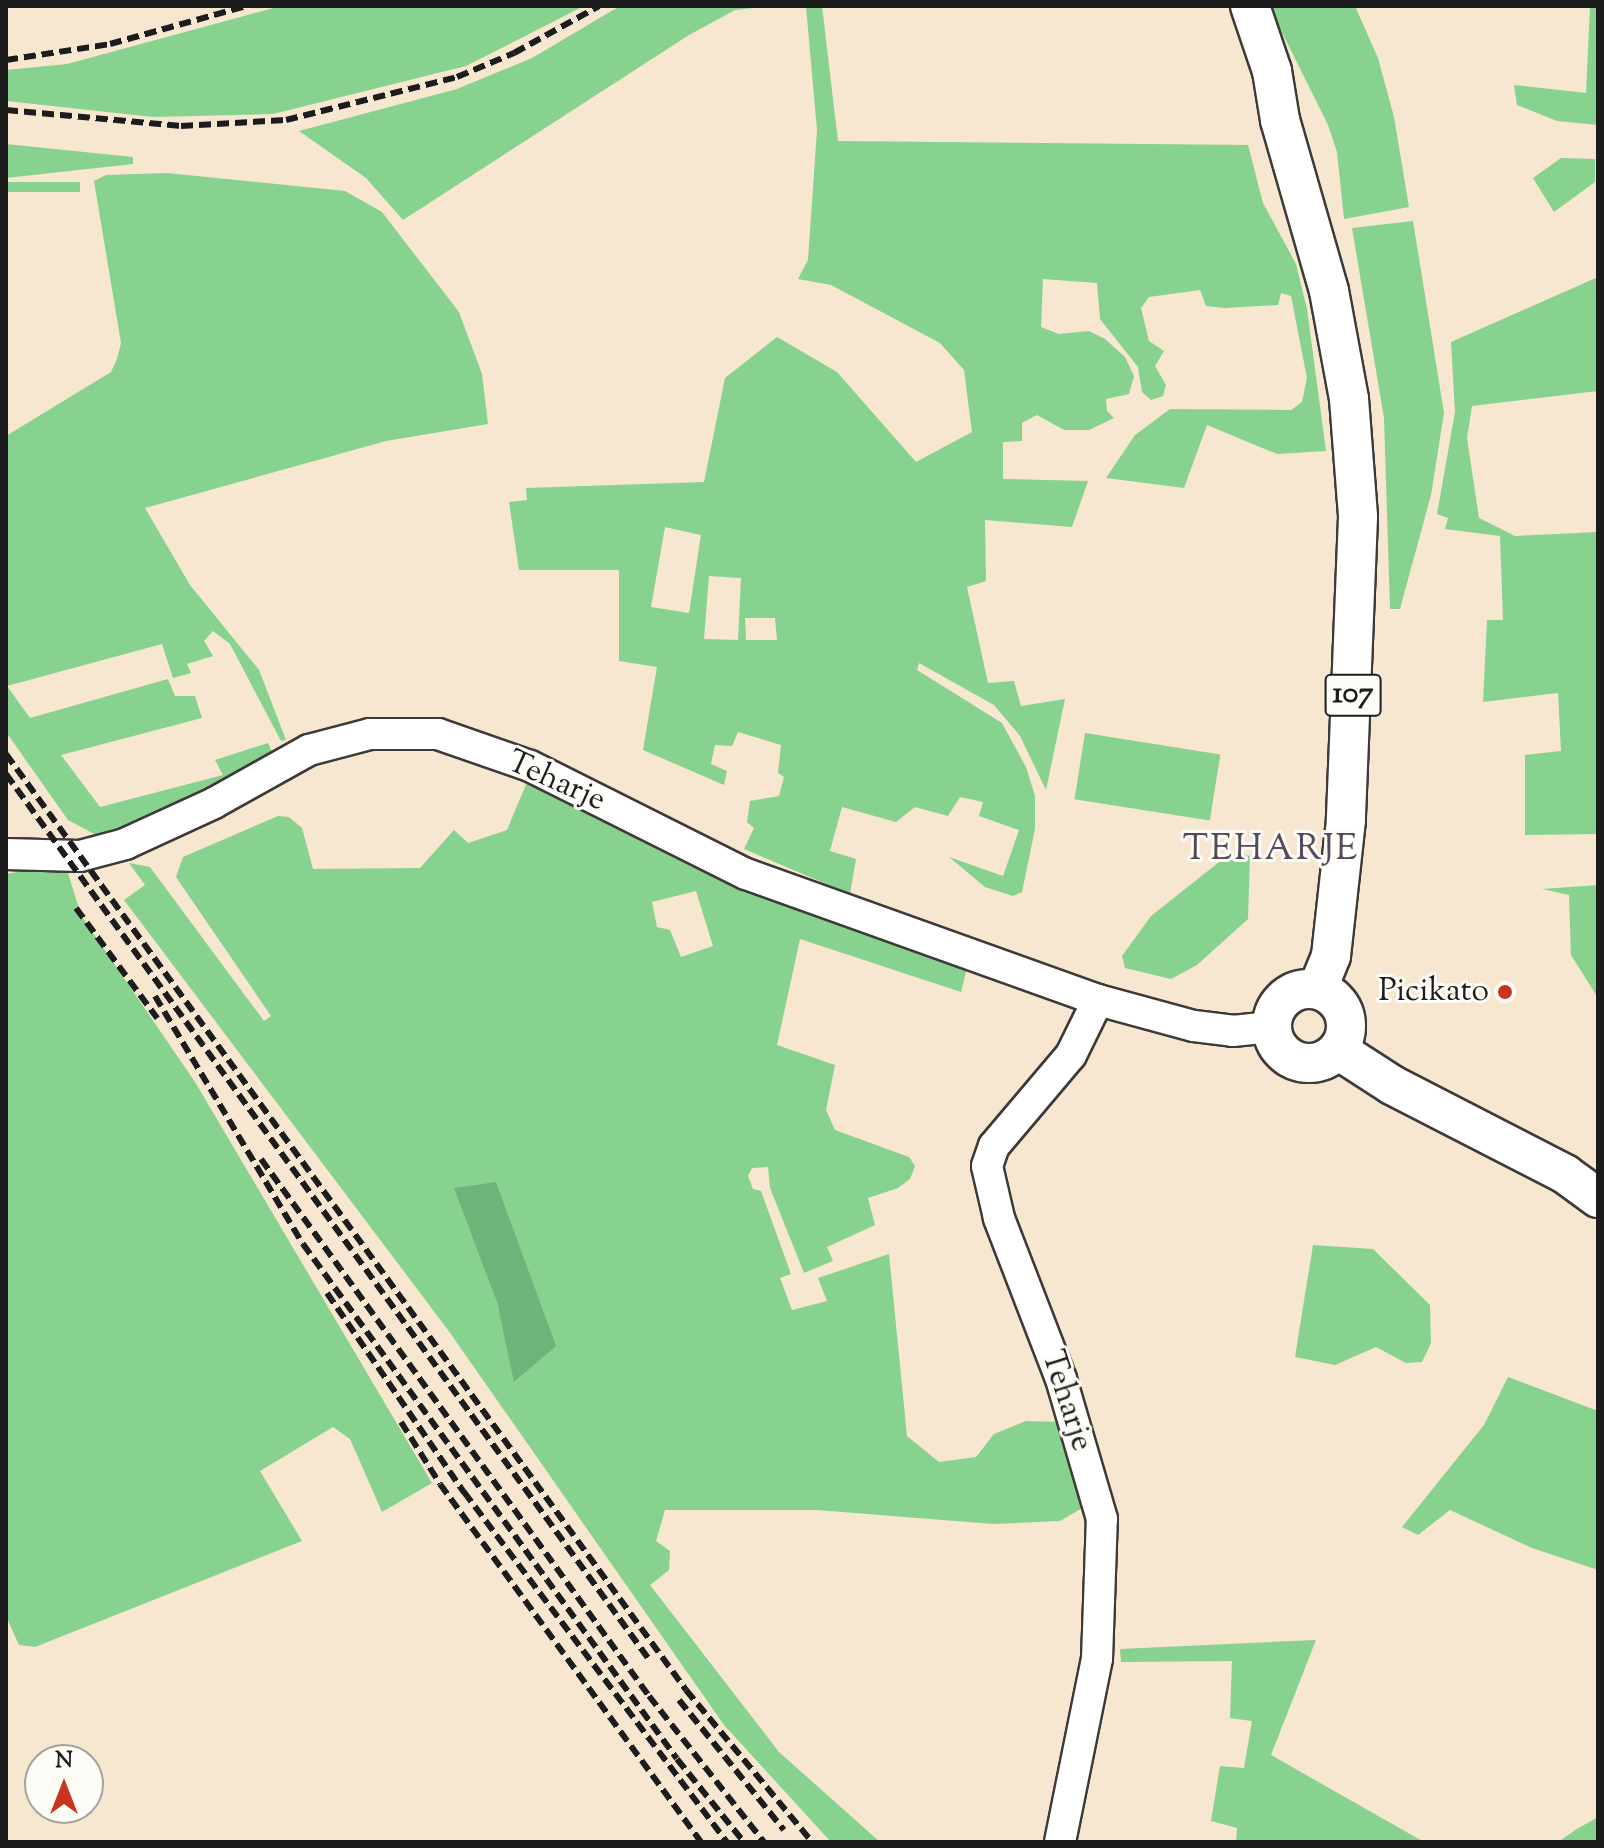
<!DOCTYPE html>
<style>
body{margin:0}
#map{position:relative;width:1604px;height:1848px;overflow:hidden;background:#f7e6d0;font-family:"Sorts Mill Goudy",serif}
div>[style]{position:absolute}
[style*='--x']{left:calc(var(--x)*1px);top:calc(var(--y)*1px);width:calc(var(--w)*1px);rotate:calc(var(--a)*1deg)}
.green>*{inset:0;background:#87d28f;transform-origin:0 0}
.forest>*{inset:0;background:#6db47a}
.roads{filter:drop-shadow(2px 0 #3d3a37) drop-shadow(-2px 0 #3d3a37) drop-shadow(0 2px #3d3a37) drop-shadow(0 -2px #3d3a37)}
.minor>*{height:30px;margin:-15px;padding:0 15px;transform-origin:15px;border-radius:15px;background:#fff}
.major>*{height:38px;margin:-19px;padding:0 19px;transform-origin:19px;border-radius:19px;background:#fff}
.major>.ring{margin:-19px;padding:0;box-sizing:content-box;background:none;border:38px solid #fff;border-radius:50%}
.rail>*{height:6px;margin-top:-3px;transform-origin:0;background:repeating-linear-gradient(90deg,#1c1c1c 0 12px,transparent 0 18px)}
.dots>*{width:22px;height:22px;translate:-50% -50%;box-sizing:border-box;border:4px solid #fdfcf7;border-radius:50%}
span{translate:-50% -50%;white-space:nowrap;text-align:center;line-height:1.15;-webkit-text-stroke:6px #fdfcf7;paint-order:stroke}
.shield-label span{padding:2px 6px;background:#fdfcf7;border:2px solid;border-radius:6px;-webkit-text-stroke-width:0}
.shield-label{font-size:30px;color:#1c1c1c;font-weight:700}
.street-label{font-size:32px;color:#1c1c1c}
.poi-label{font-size:32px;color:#1c1c1c}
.right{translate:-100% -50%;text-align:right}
.quarter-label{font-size:36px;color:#534a5a;letter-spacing:2px}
.frame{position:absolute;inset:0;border:8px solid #1c1c1c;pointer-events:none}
.north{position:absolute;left:24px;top:1744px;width:80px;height:80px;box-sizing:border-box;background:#fdfcf7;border:2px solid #a3a29f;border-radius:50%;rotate:0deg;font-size:22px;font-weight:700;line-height:32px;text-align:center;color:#1c1c1c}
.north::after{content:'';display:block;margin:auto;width:28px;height:36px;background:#c8321e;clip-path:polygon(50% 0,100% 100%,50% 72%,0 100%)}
</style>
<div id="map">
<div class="green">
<div style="clip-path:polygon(281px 6px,584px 6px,466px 66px,273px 114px,153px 117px,6px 101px,6px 70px,67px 64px)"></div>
<div style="clip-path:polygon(620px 6px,771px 6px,735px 10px,689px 35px,403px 220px,366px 178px,299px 131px,457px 89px,532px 58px)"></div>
<div style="clip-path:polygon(evenodd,806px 6px,822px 6px,838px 141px,1248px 145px,1263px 203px,1296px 264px,1307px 309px,1326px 451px,1277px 454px,1207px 425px,1184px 488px,1106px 478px,1135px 435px,1170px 409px,1291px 410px,1302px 402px,1307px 378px,1291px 296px,1281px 293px,1278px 305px,1225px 308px,1206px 306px,1200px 290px,1149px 297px,1141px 308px,1149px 341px,1164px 351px,1155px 366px,1166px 385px,1163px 396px,1151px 400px,1142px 392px,1138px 367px,1100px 319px,1097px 283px,1043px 279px,1041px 327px,1059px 334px,1089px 331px,1105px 339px,1125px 357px,1134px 376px,1129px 394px,1106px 399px,1107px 411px,1114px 418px,1089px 430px,1064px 430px,1037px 415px,1022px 423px,1022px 441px,1003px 442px,1003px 479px,1088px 481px,1072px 527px,985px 520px,986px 581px,967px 587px,988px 683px,1014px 681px,1021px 706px,1065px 699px,1046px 790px,1020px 736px,994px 705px,919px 663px,917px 670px,1002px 723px,1026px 767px,1035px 796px,1035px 829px,1022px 892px,1013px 896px,985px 887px,949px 857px,1003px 876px,1019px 830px,979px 816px,983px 802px,960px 797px,948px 816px,915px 807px,896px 822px,842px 807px,830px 851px,856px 859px,850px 894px,744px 849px,754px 828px,747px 822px,750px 801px,779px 796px,784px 777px,778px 773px,781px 745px,738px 732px,732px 746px,715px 745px,711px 764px,727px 771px,724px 785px,643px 750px,657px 667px,619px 661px,619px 570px,519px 570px,509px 502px,527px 500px,526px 488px,704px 482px,725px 378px,777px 337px,837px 372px,916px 462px,972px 432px,964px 370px,940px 343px,831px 285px,798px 279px,808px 260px,817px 130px,806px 6px,665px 527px,701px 535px,689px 613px,651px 607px,665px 527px,806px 6px,709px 576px,741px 578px,738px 640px,704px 639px,709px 576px,806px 6px,745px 618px,775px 618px,777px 640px,746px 640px,745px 618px)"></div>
<div style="clip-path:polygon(1269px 6px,1355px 6px,1378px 58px,1394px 117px,1409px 207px,1344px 219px,1337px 152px,1328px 125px)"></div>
<div style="clip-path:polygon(1590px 6px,1598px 6px,1598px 125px,1557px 121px,1517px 105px,1514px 85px,1586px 93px)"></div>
<div style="clip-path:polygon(6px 144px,133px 157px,133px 164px,6px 178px)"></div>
<div style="clip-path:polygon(1561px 158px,1595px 159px,1595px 182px,1554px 212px,1533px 178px)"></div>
<div style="clip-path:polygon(167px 173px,345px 191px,382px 212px,459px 312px,482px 374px,488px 424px,386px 441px,145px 508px,190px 585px,259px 670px,286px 740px,281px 741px,230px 644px,213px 631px,204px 641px,213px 656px,187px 664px,191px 673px,173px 678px,162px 644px,7px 686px,30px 718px,168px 679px,175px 696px,195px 696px,202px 718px,61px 755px,100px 807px,223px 775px,215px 760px,268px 743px,274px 756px,132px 828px,98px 836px,68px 820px,6px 732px,6px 436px,111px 372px,117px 359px,121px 343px,94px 181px,106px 175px)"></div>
<div style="left:80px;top:182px;width:10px;height:74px;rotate:90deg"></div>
<div style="clip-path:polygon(1413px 221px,1444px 413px,1431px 495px,1400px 609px,1390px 609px,1384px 418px,1352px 228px)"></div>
<div style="clip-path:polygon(1598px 277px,1598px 391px,1472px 406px,1467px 438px,1479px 518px,1515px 536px,1598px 532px,1598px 834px,1525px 835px,1525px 755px,1561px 751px,1558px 693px,1483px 702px,1487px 620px,1503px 620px,1500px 536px,1445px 529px,1448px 518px,1437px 514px,1455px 412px,1451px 342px)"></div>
<div style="left:1085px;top:733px;width:137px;height:67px;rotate:9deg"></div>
<div style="clip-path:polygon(evenodd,527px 782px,967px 968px,961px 992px,800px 939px,777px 1045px,835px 1065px,826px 1110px,835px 1130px,909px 1157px,915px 1166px,910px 1179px,898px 1188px,868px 1198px,875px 1225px,827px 1247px,833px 1261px,804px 1273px,770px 1188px,768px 1167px,752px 1168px,748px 1176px,753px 1189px,761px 1191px,791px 1274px,780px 1278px,792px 1310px,827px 1301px,818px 1278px,889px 1254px,907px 1436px,939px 1462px,976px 1457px,994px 1434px,1026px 1421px,1062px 1422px,1084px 1507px,1060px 1521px,993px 1524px,817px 1510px,665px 1510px,656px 1541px,670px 1551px,669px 1570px,650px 1585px,779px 1752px,880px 1842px,831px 1842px,724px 1725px,448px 1330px,124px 900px,145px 885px,129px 863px,150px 867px,264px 1021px,271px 1016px,176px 877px,183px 857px,278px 816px,289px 817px,302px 828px,313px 869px,420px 868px,454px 830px,468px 843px,507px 830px,527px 782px,696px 891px,713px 946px,681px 957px,670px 930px,657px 927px,652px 902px,696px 891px,527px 782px,496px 1183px,555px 1346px,515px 1381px,497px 1302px,496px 1183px)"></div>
<div style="clip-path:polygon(1240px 853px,1250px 856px,1248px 919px,1197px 965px,1171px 979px,1125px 968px,1122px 956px,1151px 916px,1228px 855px)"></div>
<div style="clip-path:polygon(28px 870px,67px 870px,81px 915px,195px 1082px,432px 1483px,382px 1512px,350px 1439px,333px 1427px,260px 1471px,302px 1541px,35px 1647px,19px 1645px,6px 1616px,6px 874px)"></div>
<div style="clip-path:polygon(1598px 885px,1598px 998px,1571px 955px,1569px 895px,1542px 889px)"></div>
<div style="clip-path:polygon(1313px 1245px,1373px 1249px,1430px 1305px,1431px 1343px,1422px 1362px,1406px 1363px,1376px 1347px,1335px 1365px,1295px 1357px)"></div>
<div style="clip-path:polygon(1508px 1377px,1598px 1411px,1598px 1570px,1532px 1548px,1450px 1510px,1418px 1535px,1402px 1527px,1484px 1425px)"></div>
<div style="clip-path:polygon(1316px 1640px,1271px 1755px,1424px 1842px,1236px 1842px,1237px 1828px,1211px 1821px,1220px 1766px,1244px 1768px,1252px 1721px,1230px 1718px,1232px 1661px,1121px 1662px,1120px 1649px)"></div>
<div style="clip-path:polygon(1598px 1817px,1598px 1842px,1558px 1842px,1577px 1829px)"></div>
</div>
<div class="forest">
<div style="clip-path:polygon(496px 1182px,556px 1346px,514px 1382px,497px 1302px,454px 1188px)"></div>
</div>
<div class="roads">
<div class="minor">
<div style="--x:6;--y:854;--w:74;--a:1.5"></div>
<div style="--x:80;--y:856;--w:47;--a:-14.9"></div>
<div style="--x:125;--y:844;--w:98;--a:-24.7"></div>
<div style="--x:214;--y:803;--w:109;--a:-29.2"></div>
<div style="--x:309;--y:750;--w:63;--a:-14.7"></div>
<div style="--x:370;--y:734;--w:68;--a:0"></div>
<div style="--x:438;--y:734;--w:97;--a:19.2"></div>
<div style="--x:530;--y:766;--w:241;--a:26.6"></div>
<div style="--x:746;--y:874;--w:374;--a:19.7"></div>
<div style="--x:1098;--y:1000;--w:99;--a:15.2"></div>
<div style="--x:1194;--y:1026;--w:39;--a:7"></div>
<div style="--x:1233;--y:1031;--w:38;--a:-6"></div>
<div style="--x:1060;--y:1842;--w:187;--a:-78.6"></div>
<div style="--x:1097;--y:1659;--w:140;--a:-88"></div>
<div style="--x:1102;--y:1519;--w:146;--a:-106.3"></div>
<div style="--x:1061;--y:1379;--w:173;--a:-111.1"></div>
<div style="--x:999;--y:1218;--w:53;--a:-103"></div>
<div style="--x:987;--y:1166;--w:21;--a:-71"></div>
<div style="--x:994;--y:1146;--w:119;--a:-49.8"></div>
<div style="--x:1071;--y:1055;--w:61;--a:-63.9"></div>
</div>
<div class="major">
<div style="--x:1250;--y:6;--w:69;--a:71.3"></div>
<div style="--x:1272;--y:71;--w:50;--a:80.7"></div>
<div style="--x:1280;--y:120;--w:178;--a:74"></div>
<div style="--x:1329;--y:291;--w:110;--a:79.5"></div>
<div style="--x:1349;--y:399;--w:118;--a:85.6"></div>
<div style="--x:1358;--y:517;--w:303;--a:92.3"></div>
<div style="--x:1346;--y:820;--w:137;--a:96.3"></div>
<div style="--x:1331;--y:956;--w:35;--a:112"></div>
<div class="ring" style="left:1272px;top:989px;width:36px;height:36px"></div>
<div style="--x:1338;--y:1050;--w:64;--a:32.9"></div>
<div style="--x:1392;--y:1085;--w:195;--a:27.2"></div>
<div style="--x:1565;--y:1174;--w:41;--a:36"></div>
</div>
</div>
<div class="rail">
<div style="--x:6;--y:60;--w:105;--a:-8.7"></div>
<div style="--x:110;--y:44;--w:141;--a:-15.6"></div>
<div style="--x:6;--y:110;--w:176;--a:5.2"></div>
<div style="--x:181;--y:126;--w:105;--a:-3.3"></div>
<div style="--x:286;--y:120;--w:176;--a:-14.1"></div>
<div style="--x:457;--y:77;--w:62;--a:-22.8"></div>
<div style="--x:514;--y:53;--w:97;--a:-28.9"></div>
<div style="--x:6;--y:754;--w:1157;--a:54"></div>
<div style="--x:686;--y:1690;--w:197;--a:50.3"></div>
<div style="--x:6;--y:774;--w:1093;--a:54.01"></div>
<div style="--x:76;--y:908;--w:137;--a:53.6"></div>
<div style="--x:155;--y:996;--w:289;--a:59.2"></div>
<div style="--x:303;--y:1244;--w:636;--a:54.01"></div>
<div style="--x:677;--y:1759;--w:107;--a:51.1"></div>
<div style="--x:261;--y:1159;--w:663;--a:54.15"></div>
<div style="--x:649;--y:1696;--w:186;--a:51.8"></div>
<div style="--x:327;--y:1293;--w:242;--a:55.5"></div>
<div style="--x:464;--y:1492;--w:438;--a:53.1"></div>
<div style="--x:401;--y:1422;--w:73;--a:57.8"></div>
<div style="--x:440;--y:1484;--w:443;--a:53.9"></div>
<div style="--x:679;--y:1700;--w:167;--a:51.1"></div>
</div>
<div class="dots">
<div style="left:1505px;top:992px;background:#c8321e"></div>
</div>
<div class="shield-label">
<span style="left:1353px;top:695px">107</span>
</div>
<div class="street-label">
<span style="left:556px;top:782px;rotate:24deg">Teharje</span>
<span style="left:1066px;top:1401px;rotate:72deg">Teharje</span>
</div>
<div class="poi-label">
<span class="right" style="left:1489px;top:992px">Picikato</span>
</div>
<div class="quarter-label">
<span style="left:1271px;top:851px">TEHARJE</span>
</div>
<div class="frame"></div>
<div class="north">N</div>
</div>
